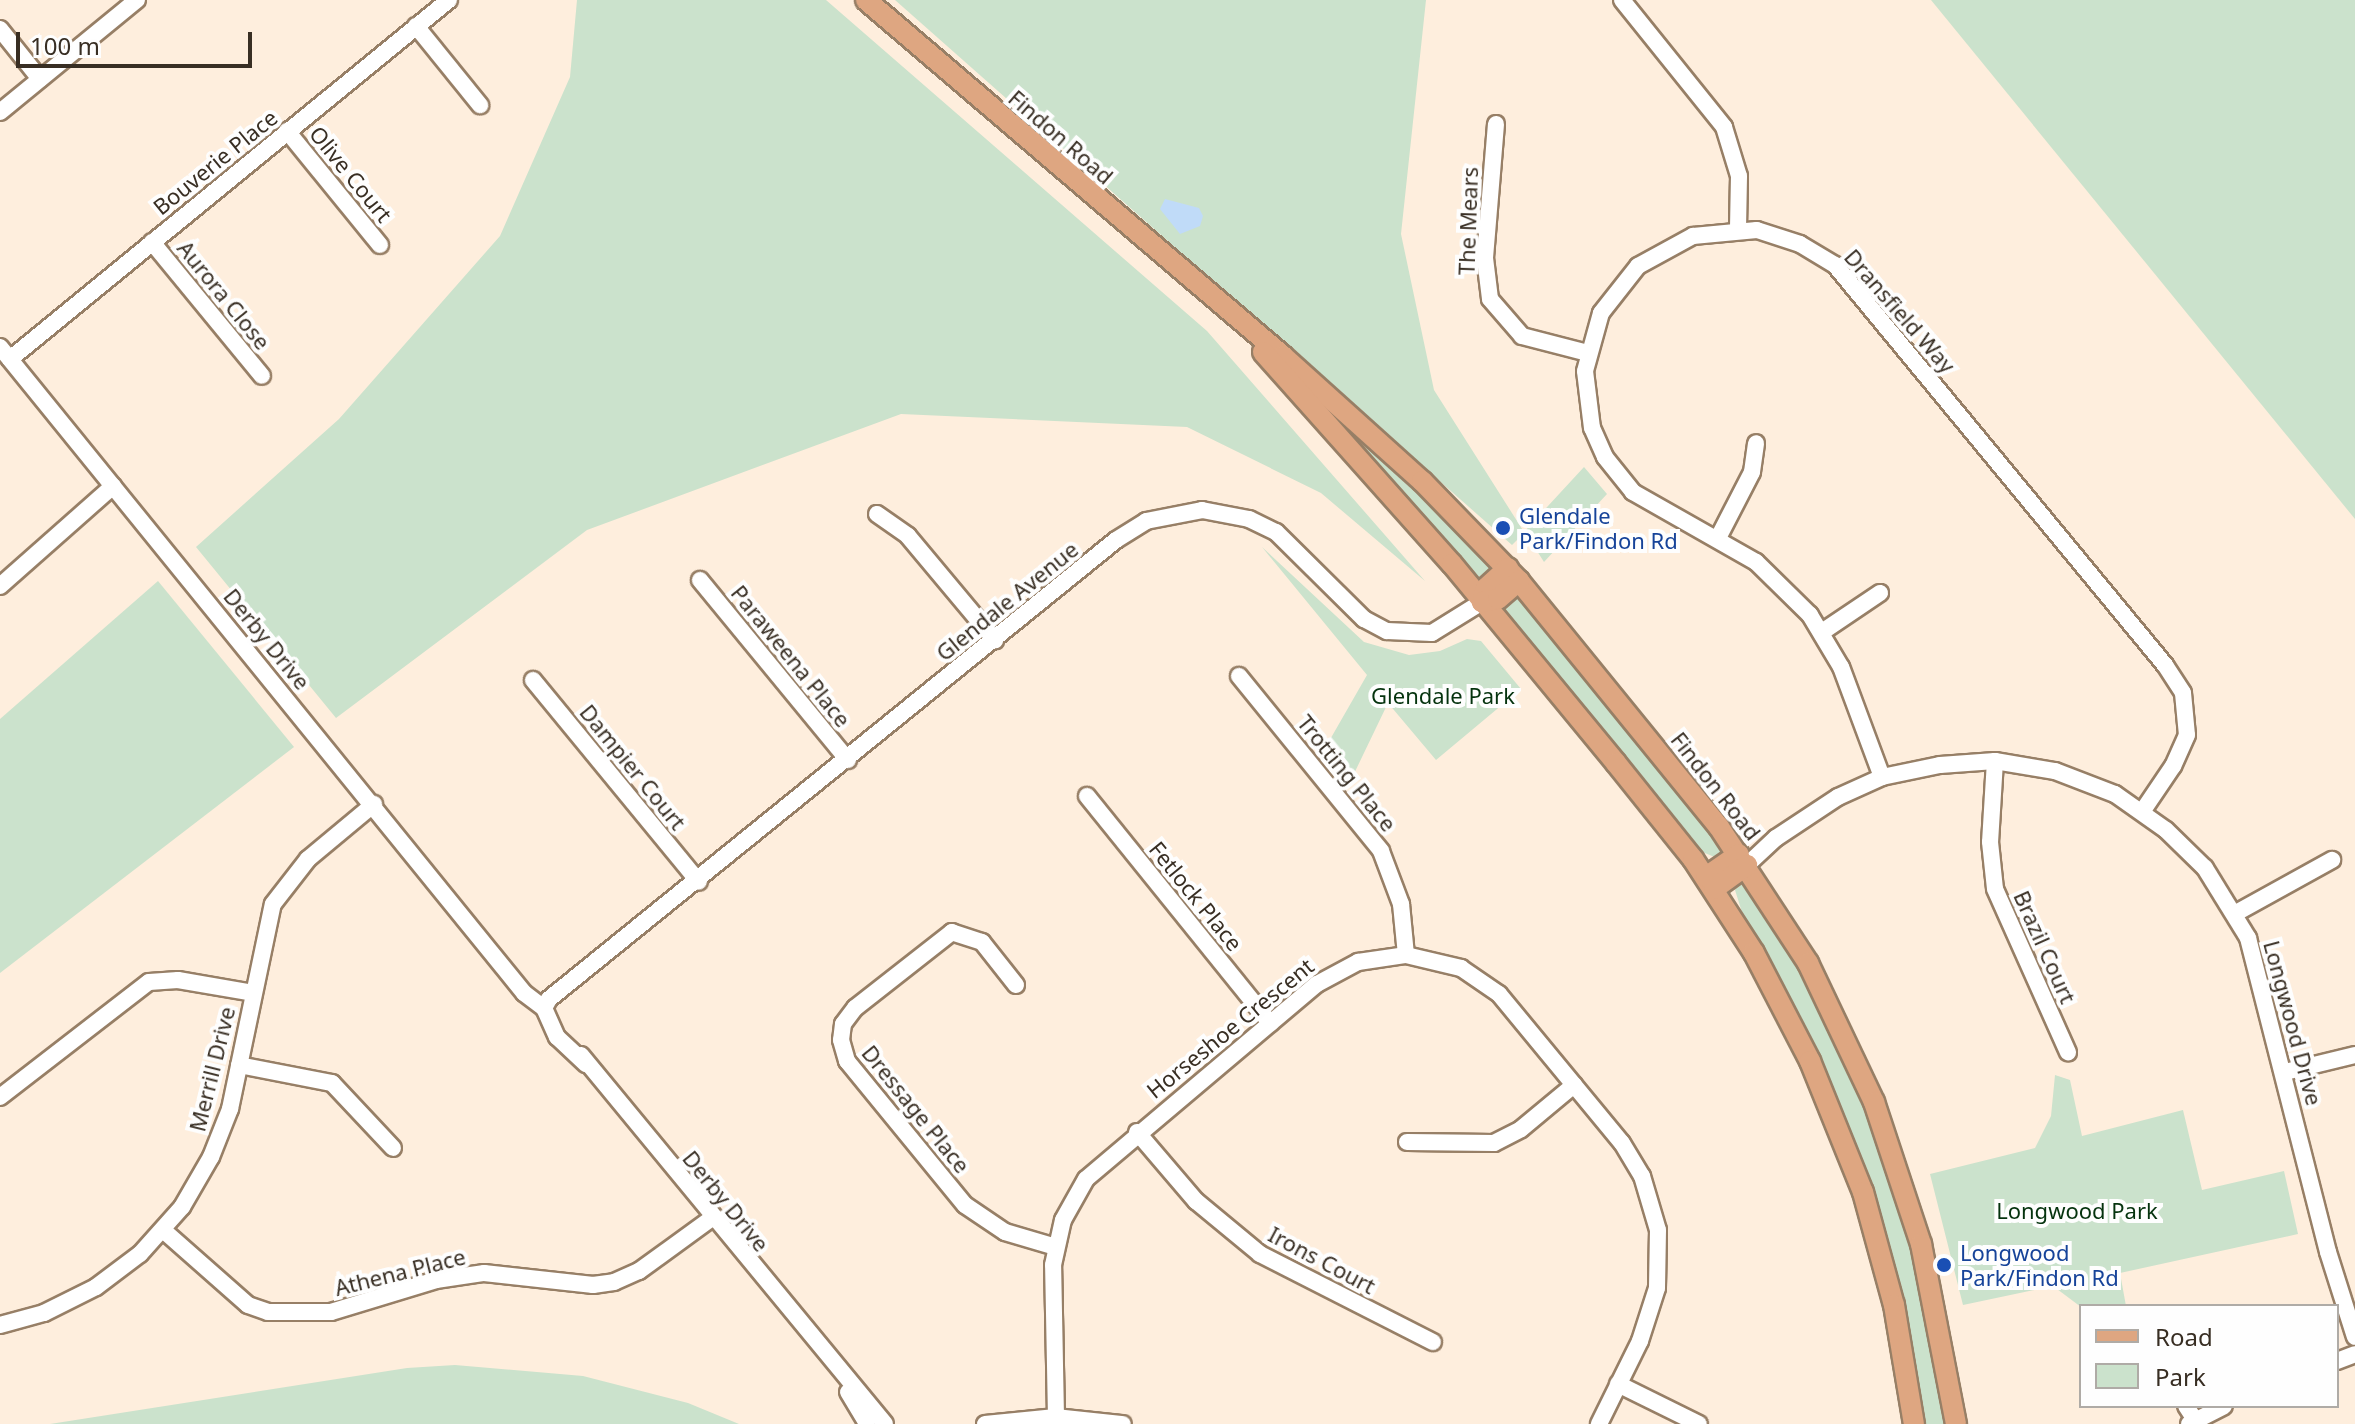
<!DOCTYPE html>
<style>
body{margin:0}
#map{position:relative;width:2355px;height:1424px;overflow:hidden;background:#feeedd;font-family:"Noto Sans",sans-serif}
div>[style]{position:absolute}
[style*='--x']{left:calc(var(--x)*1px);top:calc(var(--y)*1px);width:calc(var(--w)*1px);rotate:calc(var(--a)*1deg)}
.green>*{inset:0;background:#cbe2cc}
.water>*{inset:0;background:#c0dbf8}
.roads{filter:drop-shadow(2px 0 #977f66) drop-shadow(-2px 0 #977f66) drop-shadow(0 2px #977f66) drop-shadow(0 -2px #977f66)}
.minor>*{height:16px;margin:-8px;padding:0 8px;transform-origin:8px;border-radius:8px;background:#fff}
.major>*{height:20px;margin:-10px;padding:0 10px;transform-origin:10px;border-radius:10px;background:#dea681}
.dots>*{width:22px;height:22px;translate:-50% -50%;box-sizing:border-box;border:4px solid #fefefe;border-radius:50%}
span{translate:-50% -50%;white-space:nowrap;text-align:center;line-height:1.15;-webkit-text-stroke:8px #fefefe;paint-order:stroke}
.street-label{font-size:22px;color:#382e23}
.transit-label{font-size:22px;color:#164399}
.left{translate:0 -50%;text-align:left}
.park-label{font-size:22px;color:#05330e}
.legend{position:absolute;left:2079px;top:1304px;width:260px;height:104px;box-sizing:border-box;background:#fefefe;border:2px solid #afaba6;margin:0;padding:10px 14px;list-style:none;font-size:24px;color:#382e23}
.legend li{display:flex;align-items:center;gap:16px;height:40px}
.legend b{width:40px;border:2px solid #afaba6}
.scale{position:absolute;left:16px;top:32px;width:236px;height:36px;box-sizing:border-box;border:4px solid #382e23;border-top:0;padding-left:10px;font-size:24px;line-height:28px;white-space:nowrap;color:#382e23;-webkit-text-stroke:6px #fefefe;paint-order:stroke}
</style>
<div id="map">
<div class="green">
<div style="clip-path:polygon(577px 0,826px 0,1207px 331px,1425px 581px,1321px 493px,1187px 427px,901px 414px,587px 530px,336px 718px,196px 547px,339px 419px,500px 236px,570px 77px)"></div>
<div style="clip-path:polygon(895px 0,1426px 0,1401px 234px,1434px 390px,1524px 532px,1584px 467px,1607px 494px,1544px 562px,1525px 532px,1512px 545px)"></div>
<div style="clip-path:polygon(1931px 0,2355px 0,2355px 519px)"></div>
<div style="clip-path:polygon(1294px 375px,1391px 458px,1494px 569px,1475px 581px)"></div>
<div style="clip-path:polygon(1262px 547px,1364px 642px,1409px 655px,1440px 651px,1467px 639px,1481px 641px,1521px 689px,1436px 760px,1388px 703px,1350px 782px,1324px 750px,1367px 675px)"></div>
<div style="clip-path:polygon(158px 581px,294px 747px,0 973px,0 719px)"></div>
<div style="clip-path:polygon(1520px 595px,1727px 852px,1717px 858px,1695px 849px,1501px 613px,1510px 596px)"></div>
<div style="clip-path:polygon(1740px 878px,1790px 941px,1894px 1170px,1952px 1424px,1918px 1424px,1899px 1310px,1746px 925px,1735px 890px)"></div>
<div style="clip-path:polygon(2055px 1075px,2070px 1080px,2082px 1136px,2183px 1110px,2202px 1190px,2284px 1171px,2298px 1234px,2120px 1273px,2126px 1306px,2081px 1307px,2053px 1286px,1963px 1305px,1930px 1174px,2035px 1148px,2051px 1116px)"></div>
<div style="clip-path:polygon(455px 1365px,583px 1376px,688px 1403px,739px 1424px,50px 1424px,407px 1368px)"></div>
</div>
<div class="water">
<div style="clip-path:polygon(1165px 199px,1199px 208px,1203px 216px,1200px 226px,1180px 234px,1160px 209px)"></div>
</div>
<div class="roads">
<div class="minor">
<div style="--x:1622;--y:0;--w:163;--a:51.2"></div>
<div style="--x:1724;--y:127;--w:51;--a:73"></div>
<div style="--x:1739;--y:176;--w:53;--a:91.1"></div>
<div style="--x:416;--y:26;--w:102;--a:51"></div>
<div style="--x:0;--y:29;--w:64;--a:51.3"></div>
<div style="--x:0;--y:112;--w:177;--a:-39.3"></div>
<div style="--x:1496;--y:124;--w:134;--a:94.7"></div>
<div style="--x:1485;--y:258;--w:41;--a:83"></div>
<div style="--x:1490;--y:299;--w:49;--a:49.1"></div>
<div style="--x:1522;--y:336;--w:68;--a:14.4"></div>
<div style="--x:287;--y:131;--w:147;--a:50.8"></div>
<div style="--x:152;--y:242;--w:173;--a:50.6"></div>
<div style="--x:0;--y:347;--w:832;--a:50.95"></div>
<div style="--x:524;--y:993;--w:25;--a:37"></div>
<div style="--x:544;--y:1008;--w:32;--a:66"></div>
<div style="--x:557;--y:1037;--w:40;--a:43"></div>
<div style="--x:10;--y:359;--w:567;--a:-39.28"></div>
<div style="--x:877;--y:514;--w:38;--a:35"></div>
<div style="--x:908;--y:536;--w:136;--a:50.1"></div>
<div style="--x:1718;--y:538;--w:74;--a:-62.7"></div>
<div style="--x:1752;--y:472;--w:29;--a:-82"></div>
<div style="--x:700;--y:580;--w:233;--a:50.6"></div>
<div style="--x:0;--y:586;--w:151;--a:-41.5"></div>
<div style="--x:1822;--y:632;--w:70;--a:-33.9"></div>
<div style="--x:1239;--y:676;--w:225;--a:50.9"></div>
<div style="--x:1381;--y:851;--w:57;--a:69.3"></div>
<div style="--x:1401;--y:904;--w:51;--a:84.4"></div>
<div style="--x:533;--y:680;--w:261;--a:50.6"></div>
<div style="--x:1995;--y:761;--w:81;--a:93.5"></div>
<div style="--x:1990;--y:842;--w:47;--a:83.9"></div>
<div style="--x:1995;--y:889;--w:179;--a:65.9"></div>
<div style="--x:1882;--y:777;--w:117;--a:-110.4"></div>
<div style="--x:1841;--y:667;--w:61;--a:-120.8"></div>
<div style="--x:1810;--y:615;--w:76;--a:-135.5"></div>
<div style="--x:1756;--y:562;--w:142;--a:-150.4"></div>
<div style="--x:1633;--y:492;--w:45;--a:-128.7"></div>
<div style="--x:1605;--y:457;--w:32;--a:-114"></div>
<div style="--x:1592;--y:428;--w:57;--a:-97"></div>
<div style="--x:1585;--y:371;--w:60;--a:-74.6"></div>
<div style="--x:1601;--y:313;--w:60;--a:-51.8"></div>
<div style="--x:1638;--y:266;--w:63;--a:-28.6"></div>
<div style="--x:1693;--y:236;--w:64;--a:-5.4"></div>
<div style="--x:1757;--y:230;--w:45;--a:18"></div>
<div style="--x:1800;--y:244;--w:41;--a:31"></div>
<div style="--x:1835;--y:265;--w:519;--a:50.48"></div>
<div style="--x:2165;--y:665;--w:33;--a:57"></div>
<div style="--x:2183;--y:693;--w:42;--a:84.6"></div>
<div style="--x:2187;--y:735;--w:34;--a:114"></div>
<div style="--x:2173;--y:766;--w:55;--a:124"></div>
<div style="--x:1087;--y:796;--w:292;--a:51.1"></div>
<div style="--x:1747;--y:865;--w:40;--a:-43"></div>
<div style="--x:1776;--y:838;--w:74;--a:-33.5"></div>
<div style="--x:1838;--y:797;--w:48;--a:-24.4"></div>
<div style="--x:1882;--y:777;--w:59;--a:-11.7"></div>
<div style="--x:1940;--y:765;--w:55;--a:-4.2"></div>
<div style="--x:1995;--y:761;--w:61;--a:9.5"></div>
<div style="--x:2055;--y:771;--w:64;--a:21"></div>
<div style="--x:2115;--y:794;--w:62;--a:35.2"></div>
<div style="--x:2166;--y:830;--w:54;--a:44.3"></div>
<div style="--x:2205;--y:868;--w:82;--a:58.4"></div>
<div style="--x:2248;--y:938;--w:324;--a:75.7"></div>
<div style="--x:2328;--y:1252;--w:89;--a:72.4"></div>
<div style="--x:2236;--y:913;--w:110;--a:-28.9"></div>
<div style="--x:1016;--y:985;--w:55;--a:-128.3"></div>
<div style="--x:982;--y:942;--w:32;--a:-162"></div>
<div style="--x:952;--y:932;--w:123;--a:141.9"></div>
<div style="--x:855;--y:1008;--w:20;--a:127"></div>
<div style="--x:843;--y:1024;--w:16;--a:97"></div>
<div style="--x:841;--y:1040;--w:22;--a:74"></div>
<div style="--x:847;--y:1061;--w:186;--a:50.7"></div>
<div style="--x:965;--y:1205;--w:48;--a:34"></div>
<div style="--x:1005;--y:1232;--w:53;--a:16.4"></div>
<div style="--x:544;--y:1008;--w:10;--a:-61"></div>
<div style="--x:549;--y:999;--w:729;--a:-38.99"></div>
<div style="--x:1116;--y:540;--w:36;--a:-32"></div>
<div style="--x:1146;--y:521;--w:57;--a:-11.1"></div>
<div style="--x:1202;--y:510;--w:48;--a:10.8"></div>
<div style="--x:1249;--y:519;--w:30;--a:26"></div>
<div style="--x:1276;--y:532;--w:124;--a:44.7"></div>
<div style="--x:1364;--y:619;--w:26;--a:28"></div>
<div style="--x:1387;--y:631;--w:45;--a:2.5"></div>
<div style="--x:1432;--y:633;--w:59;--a:-31.8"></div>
<div style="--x:581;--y:1055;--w:478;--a:50.5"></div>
<div style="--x:239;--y:1065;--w:95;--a:11"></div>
<div style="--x:332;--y:1083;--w:89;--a:46.8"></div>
<div style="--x:2285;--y:1072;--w:72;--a:-13.7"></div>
<div style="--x:0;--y:1097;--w:188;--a:-37.7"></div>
<div style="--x:149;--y:982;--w:29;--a:-4"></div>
<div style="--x:178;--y:980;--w:76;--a:9.8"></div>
<div style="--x:1137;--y:1132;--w:91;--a:49.5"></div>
<div style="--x:1196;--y:1201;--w:83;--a:39.6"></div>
<div style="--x:1260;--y:1254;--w:194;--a:27"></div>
<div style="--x:1407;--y:1142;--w:87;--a:0.7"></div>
<div style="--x:1494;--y:1143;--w:30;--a:-27"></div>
<div style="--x:1521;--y:1129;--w:69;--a:-39.7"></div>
<div style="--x:163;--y:1230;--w:113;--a:41.4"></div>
<div style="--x:248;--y:1305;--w:21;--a:19"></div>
<div style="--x:268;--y:1312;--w:63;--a:0"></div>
<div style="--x:331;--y:1312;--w:110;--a:-16.9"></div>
<div style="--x:436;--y:1280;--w:49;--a:-8.3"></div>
<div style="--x:484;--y:1273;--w:110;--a:6.3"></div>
<div style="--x:593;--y:1285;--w:21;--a:-8"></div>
<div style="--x:614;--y:1282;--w:27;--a:-24"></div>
<div style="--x:639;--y:1271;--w:90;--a:-36"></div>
<div style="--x:0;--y:1325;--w:46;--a:-15.3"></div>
<div style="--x:44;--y:1313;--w:58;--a:-26.6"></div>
<div style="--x:96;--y:1287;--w:55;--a:-36.9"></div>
<div style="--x:140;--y:1254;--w:63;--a:-48.2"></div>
<div style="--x:182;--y:1207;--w:58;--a:-59.9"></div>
<div style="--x:211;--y:1157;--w:52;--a:-68.4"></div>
<div style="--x:230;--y:1109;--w:209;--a:-78.2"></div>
<div style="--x:273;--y:904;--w:57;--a:-52.1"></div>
<div style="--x:308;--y:859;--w:86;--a:-39.8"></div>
<div style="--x:2337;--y:1361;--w:19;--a:-21"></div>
<div style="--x:1618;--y:1384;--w:90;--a:26.3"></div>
<div style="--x:848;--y:1392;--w:37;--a:59"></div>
<div style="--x:2186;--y:1406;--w:17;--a:57"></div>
<div style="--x:1056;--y:1417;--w:152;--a:-91.1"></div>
<div style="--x:1053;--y:1265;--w:46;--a:-77.5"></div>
<div style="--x:1063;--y:1220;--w:47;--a:-60.7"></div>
<div style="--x:1086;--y:1179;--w:302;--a:-40.2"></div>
<div style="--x:1317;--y:984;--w:47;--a:-28.2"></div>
<div style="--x:1358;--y:962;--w:49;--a:-8.3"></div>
<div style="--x:1406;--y:955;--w:57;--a:13.3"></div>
<div style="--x:1461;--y:968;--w:46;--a:34.4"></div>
<div style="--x:1499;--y:994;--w:193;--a:50.5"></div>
<div style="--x:1622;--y:1143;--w:39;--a:59"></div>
<div style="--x:1642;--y:1176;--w:56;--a:73.5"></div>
<div style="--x:1658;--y:1230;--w:58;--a:91"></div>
<div style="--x:1657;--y:1288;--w:56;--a:107.8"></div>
<div style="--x:1640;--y:1341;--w:93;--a:116.3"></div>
<div style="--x:985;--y:1424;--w:71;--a:-5.6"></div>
<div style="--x:1056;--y:1417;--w:67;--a:6"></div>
<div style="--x:2189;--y:1424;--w:39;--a:-27"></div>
</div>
<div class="major">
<div style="--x:866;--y:0;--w:548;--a:40.49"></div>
<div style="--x:1283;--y:356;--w:187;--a:42"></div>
<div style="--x:1422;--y:481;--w:139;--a:45.9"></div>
<div style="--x:1519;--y:581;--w:317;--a:50.9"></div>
<div style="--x:1719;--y:827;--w:163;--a:56.8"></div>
<div style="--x:1808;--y:963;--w:154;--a:64.6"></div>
<div style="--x:1874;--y:1102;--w:150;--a:71.7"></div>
<div style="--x:1921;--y:1244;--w:183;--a:79"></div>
<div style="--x:1263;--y:352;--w:284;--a:48.3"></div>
<div style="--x:1452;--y:564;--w:258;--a:50.5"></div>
<div style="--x:1616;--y:763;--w:123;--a:51.3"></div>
<div style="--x:1693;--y:859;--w:112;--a:57"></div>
<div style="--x:1754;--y:953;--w:122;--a:62.6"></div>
<div style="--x:1810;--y:1061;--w:141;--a:68"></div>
<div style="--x:1863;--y:1192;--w:117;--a:74.7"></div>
<div style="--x:1894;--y:1305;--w:121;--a:80.5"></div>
<div style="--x:1508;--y:568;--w:30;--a:138"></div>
<div style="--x:1486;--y:588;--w:15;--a:106"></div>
<div style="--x:1482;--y:602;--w:16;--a:-11"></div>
<div style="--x:1498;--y:599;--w:28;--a:-41"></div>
<div style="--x:1706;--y:877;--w:40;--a:-34.9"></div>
<div style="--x:1714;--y:889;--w:41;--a:-36"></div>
</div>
</div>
<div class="dots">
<div style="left:1503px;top:528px;background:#1a4fb4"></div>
<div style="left:1944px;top:1265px;background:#1a4fb4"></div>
</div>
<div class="street-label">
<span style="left:1061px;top:137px;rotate:41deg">Findon Road</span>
<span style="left:215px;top:162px;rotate:-39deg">Bouverie Place</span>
<span style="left:351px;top:174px;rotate:51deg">Olive Court</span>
<span style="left:1468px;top:221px;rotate:-88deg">The Mears</span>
<span style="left:224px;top:295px;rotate:51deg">Aurora Close</span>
<span style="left:1900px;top:311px;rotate:49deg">Dransfield Way</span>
<span style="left:1007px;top:601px;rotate:-39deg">Glendale Avenue</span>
<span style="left:267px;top:639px;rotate:51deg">Derby Drive</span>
<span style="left:791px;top:656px;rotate:51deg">Paraweena Place</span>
<span style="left:633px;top:767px;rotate:51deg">Dampier Court</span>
<span style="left:1347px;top:773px;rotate:51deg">Trotting Place</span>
<span style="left:1716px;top:786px;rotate:52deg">Findon Road</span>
<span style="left:1196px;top:896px;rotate:51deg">Fetlock Place</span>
<span style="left:2045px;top:947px;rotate:66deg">Brazil Court</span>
<span style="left:2293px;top:1023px;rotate:75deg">Longwood Drive</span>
<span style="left:1230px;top:1028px;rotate:-39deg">Horseshoe Crescent</span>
<span style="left:212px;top:1069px;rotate:-76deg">Merrill Drive</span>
<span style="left:916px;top:1109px;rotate:51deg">Dressage Place</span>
<span style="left:726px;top:1201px;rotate:51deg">Derby Drive</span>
<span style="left:1322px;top:1260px;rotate:28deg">Irons Court</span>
<span style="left:400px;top:1272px;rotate:-14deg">Athena Place</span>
</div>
<div class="transit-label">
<span class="left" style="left:1519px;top:528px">Glendale<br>Park/Findon Rd</span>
<span class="left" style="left:1960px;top:1265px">Longwood<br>Park/Findon Rd</span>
</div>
<div class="park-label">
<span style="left:1443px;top:696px">Glendale Park</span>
<span style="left:2077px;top:1211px">Longwood Park</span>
</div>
<ul class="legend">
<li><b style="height:10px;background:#dea681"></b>Road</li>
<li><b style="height:22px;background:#cbe2cc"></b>Park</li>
</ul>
<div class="scale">100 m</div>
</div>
